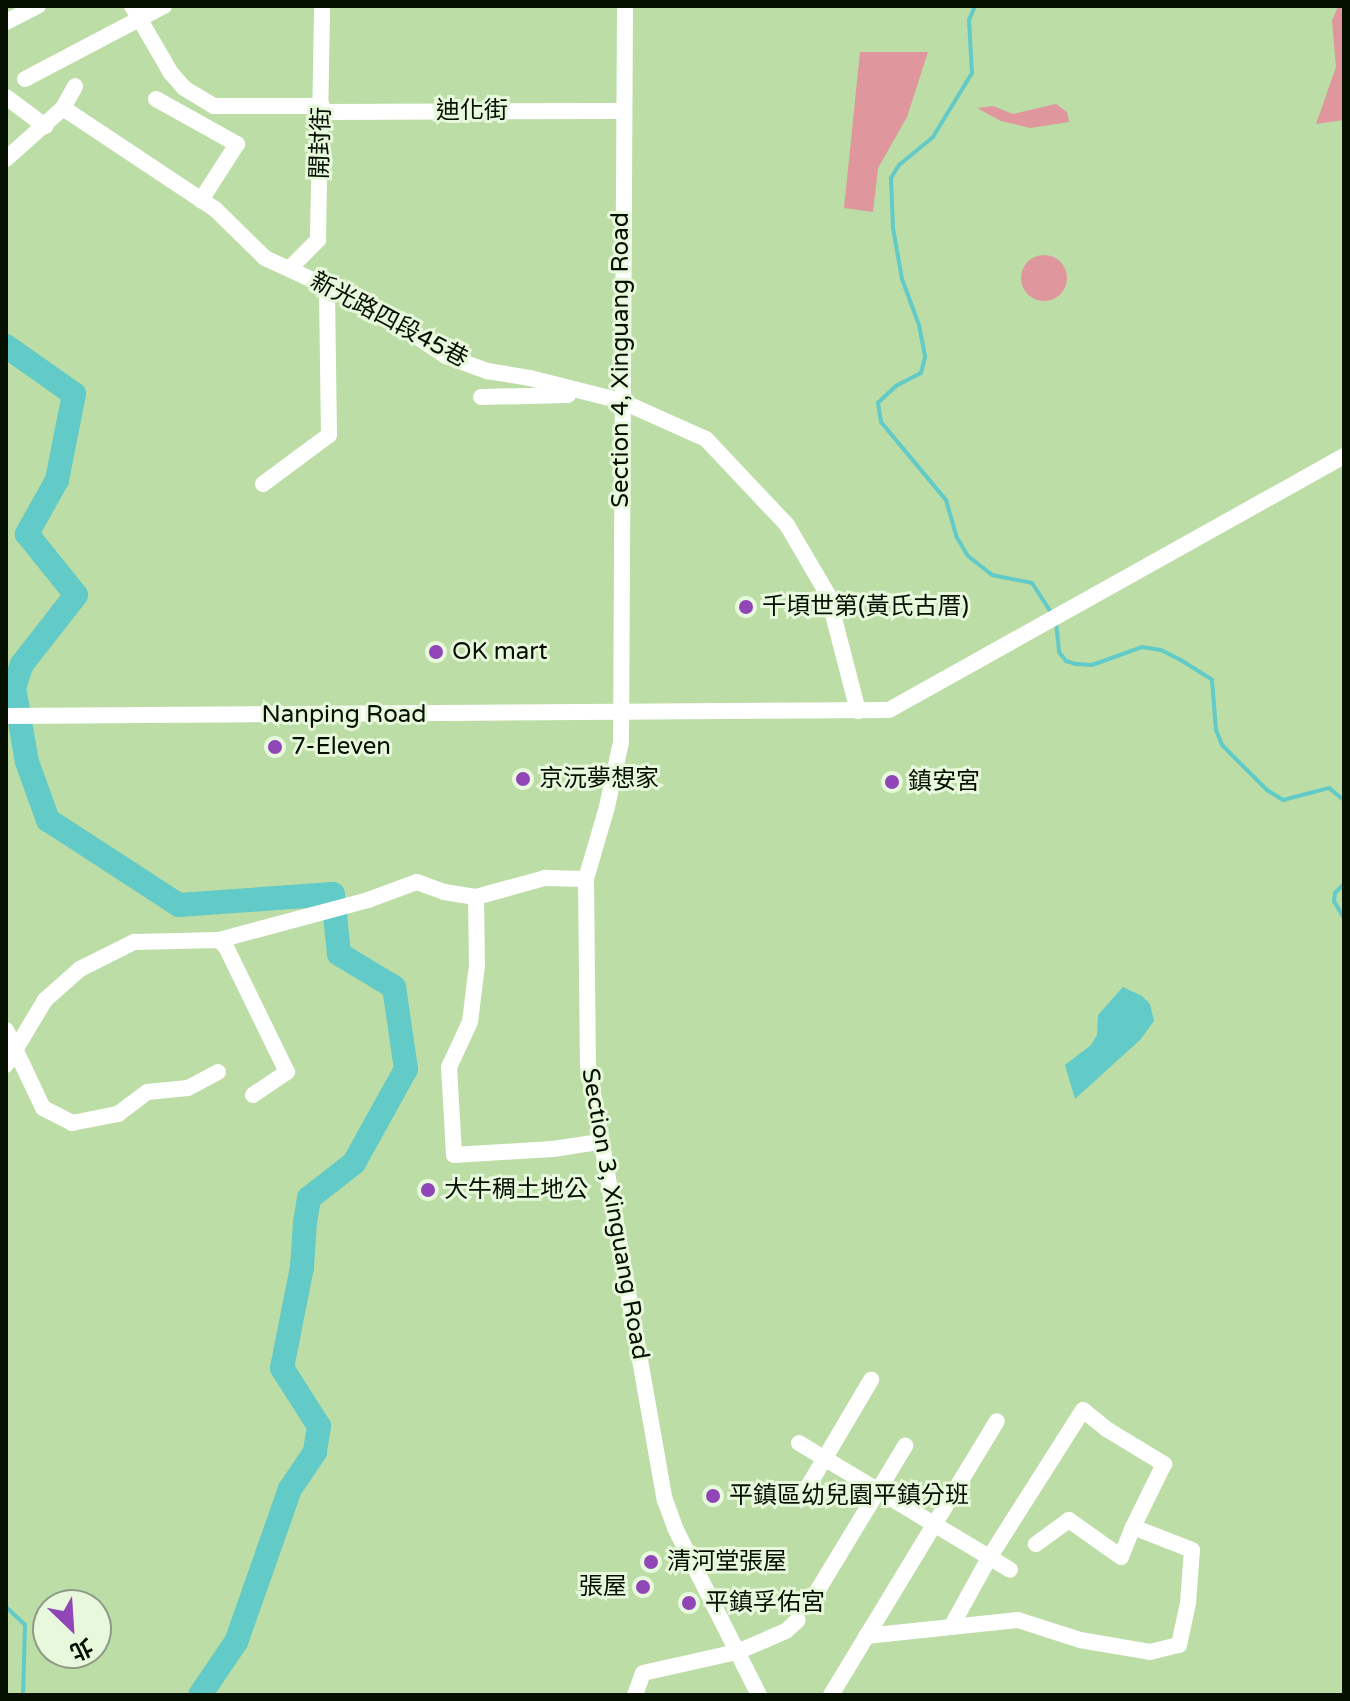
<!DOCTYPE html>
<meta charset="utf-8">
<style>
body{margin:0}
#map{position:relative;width:1350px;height:1701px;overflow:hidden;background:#bcdda5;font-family:"Varela Round","Noto Sans TC",sans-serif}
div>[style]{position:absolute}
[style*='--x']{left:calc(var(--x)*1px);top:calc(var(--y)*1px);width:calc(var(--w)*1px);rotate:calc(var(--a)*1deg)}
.green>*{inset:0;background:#df969d}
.round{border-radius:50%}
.water>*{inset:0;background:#62cac7}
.stream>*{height:4px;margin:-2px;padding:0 2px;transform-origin:2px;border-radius:2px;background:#62cac7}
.river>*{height:24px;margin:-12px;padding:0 12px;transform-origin:12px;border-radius:12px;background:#62cac7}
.minor>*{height:16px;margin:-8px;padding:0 8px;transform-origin:8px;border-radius:8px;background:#fff}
.dots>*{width:22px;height:22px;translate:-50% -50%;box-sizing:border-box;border:4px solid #e7f8dc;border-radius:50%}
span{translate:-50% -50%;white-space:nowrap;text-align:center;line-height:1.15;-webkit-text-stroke:6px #e7f8dc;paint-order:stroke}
.street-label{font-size:24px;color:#061000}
.poi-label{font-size:24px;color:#061000}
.left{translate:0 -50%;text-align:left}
.right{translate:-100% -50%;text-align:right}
.frame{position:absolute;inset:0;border:8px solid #061000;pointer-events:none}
.north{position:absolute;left:32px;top:1589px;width:80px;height:80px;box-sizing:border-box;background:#e7f8dc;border:2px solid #8d9b84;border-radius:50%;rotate:155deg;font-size:22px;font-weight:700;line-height:32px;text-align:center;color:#061000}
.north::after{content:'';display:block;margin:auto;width:28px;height:36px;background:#9146b7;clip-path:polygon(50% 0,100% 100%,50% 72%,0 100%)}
</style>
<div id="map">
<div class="green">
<div style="clip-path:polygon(1338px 6px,1344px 6px,1344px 120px,1316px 124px,1336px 67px,1332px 21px)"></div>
<div style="clip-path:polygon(860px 52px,928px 52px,907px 117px,878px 168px,873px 212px,844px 208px)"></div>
<div style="clip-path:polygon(1056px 104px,1067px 112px,1069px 122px,1030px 128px,1001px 121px,977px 108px,993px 106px,1013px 114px)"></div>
<div class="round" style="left:1021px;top:255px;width:46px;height:46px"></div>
</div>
<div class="water">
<div style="clip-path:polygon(1123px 987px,1142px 996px,1150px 1004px,1154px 1021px,1140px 1040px,1075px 1099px,1065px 1065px,1091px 1045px,1097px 1035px,1098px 1015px)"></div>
</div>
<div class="stream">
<div style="--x:975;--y:6;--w:15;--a:113"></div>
<div style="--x:969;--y:20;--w:53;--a:86.8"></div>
<div style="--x:972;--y:73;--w:75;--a:121.4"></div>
<div style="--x:933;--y:137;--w:44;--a:140.5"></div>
<div style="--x:899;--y:165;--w:15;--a:122"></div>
<div style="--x:891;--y:178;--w:50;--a:87.7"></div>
<div style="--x:893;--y:228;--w:52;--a:80"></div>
<div style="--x:902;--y:279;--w:49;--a:69.7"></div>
<div style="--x:919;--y:325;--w:33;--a:79"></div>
<div style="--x:925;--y:357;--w:16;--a:104"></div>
<div style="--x:921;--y:373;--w:28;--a:153"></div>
<div style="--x:896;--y:386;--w:25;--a:137"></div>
<div style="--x:878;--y:403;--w:19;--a:81"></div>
<div style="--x:881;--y:422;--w:102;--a:50.2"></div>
<div style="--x:946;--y:500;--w:37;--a:74"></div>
<div style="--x:956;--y:536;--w:23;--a:59"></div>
<div style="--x:968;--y:556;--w:31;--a:38"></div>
<div style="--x:992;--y:575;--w:41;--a:11.3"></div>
<div style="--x:1032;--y:583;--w:37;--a:57"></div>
<div style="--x:1056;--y:622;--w:30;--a:84"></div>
<div style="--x:1059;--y:652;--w:11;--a:52"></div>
<div style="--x:1066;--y:661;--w:10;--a:17"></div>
<div style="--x:1076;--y:664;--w:16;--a:4"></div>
<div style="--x:1092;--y:665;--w:53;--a:-19.8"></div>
<div style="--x:1142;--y:647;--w:19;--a:9"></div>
<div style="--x:1161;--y:650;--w:20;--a:27"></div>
<div style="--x:1179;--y:659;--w:39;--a:32"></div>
<div style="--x:1212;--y:680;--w:50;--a:85.4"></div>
<div style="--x:1216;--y:730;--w:16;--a:68"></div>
<div style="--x:1222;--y:745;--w:64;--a:45"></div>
<div style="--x:1267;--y:790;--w:19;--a:32"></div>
<div style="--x:1283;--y:800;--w:48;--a:-14.6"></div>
<div style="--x:1329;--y:788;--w:19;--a:39"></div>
<div style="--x:1344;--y:884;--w:13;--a:135"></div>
<div style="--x:1335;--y:893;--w:8;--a:97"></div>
<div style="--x:1334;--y:901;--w:20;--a:60"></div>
<div style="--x:6;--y:1607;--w:26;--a:43"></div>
<div style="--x:25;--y:1625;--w:70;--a:91.6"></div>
</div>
<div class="river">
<div style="--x:6;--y:346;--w:83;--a:35.2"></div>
<div style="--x:74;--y:394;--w:88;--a:101.2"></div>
<div style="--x:57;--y:480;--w:62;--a:119.1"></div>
<div style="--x:27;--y:534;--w:78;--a:51.2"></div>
<div style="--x:76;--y:595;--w:88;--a:128"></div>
<div style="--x:22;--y:664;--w:24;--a:109"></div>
<div style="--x:14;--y:687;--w:76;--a:80.2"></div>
<div style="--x:27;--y:762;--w:62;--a:70.1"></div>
<div style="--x:48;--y:820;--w:156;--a:33"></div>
<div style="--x:179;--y:905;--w:154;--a:-4.1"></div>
<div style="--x:333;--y:894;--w:60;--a:84.3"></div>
<div style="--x:339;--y:954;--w:64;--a:31"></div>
<div style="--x:394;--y:987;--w:83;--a:81.7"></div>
<div style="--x:406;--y:1069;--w:107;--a:119"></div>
<div style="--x:354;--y:1163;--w:57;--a:142.1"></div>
<div style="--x:309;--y:1198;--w:24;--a:99"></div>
<div style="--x:305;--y:1222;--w:45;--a:93.8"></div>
<div style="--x:302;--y:1267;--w:103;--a:101.2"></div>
<div style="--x:282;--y:1368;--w:69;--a:57.5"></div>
<div style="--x:319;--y:1426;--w:26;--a:99"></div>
<div style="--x:315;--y:1452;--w:45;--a:124"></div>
<div style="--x:290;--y:1489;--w:162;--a:109.4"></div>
<div style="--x:236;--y:1642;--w:64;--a:124.2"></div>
</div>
<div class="minor">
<div style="--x:132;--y:6;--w:78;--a:59.8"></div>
<div style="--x:171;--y:73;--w:20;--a:49"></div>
<div style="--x:184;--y:88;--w:35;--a:31"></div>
<div style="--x:214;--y:106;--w:108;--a:0"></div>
<div style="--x:625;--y:6;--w:736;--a:90.31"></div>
<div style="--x:621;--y:742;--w:66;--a:102.2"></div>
<div style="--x:607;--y:807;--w:75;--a:106.3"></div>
<div style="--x:586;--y:879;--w:186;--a:89.4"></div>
<div style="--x:588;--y:1065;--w:442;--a:80"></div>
<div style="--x:665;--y:1500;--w:30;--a:70"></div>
<div style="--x:675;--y:1528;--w:187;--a:63.3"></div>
<div style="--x:6;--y:22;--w:36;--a:-27"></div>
<div style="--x:25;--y:79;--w:157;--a:-27.7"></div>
<div style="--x:6;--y:97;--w:49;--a:36.6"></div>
<div style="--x:156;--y:99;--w:93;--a:29.1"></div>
<div style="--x:237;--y:144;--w:67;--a:122.7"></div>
<div style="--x:63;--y:108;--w:182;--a:33.6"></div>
<div style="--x:215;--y:209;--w:70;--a:44.4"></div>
<div style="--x:265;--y:258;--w:123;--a:24.9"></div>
<div style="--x:377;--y:310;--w:83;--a:33.7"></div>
<div style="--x:446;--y:356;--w:44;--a:20.1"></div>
<div style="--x:487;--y:371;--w:44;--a:9.2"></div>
<div style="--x:530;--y:378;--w:94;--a:14.2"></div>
<div style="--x:621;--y:401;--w:93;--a:24.1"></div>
<div style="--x:706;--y:439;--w:118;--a:46.7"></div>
<div style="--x:787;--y:525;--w:81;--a:59.6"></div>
<div style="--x:828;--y:595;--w:120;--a:75.5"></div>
<div style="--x:322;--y:112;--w:300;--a:-0.2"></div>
<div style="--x:6;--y:159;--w:76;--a:-41.8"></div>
<div style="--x:63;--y:108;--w:25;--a:-61"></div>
<div style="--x:290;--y:268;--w:40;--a:-45"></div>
<div style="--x:318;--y:240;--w:234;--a:-89"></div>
<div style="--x:481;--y:397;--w:87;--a:-1.3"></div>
<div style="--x:263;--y:484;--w:82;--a:-36.6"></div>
<div style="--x:329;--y:435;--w:148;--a:-90.8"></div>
<div style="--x:6;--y:716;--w:883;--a:-0.39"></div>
<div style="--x:889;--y:710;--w:521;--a:-29.17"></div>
<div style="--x:476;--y:897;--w:68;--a:89.2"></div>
<div style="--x:477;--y:965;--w:57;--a:97"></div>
<div style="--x:470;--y:1022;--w:50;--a:115"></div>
<div style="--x:449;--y:1067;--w:88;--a:86.7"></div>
<div style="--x:454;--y:1155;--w:99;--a:-3.5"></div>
<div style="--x:553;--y:1149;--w:47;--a:-8.7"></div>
<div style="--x:219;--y:940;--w:154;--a:-15"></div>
<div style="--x:368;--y:900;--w:52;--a:-20.2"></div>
<div style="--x:417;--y:882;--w:29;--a:20"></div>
<div style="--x:444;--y:892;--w:32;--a:9"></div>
<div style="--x:476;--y:897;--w:72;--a:-15.4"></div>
<div style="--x:545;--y:878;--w:41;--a:1.4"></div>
<div style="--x:6;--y:1030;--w:86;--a:64.6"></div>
<div style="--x:43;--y:1108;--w:33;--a:27"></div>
<div style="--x:72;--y:1123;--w:47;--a:-11.1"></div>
<div style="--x:118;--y:1114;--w:36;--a:-37"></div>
<div style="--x:147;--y:1092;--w:41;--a:-5.6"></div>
<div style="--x:188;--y:1088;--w:34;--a:-28"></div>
<div style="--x:6;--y:1065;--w:76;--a:-59"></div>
<div style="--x:45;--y:1000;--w:47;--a:-41.5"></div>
<div style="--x:80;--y:969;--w:60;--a:-26.6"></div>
<div style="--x:134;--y:942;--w:85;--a:-1.3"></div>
<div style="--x:219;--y:940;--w:10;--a:45"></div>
<div style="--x:226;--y:947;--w:139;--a:64"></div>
<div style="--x:287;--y:1072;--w:41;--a:145.9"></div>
<div style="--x:799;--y:1443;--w:246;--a:31"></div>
<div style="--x:803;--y:1495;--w:134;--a:-59.4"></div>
<div style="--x:810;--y:1603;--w:184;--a:-58.8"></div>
<div style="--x:951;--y:1627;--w:79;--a:-61.2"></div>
<div style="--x:989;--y:1558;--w:175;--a:-57.6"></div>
<div style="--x:1083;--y:1410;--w:32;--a:39"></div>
<div style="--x:1108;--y:1430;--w:66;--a:31.3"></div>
<div style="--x:1164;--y:1464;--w:70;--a:116.2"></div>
<div style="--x:866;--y:1636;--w:153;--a:-6"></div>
<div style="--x:1018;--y:1620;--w:65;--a:17.9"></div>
<div style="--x:1080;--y:1640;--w:71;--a:9.7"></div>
<div style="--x:1150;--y:1652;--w:30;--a:-14"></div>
<div style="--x:1179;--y:1645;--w:43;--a:-77.9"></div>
<div style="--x:1188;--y:1603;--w:53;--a:-85.7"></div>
<div style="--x:1192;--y:1550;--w:63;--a:-158.7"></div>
<div style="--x:1133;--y:1527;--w:32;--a:112"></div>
<div style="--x:1121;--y:1557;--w:64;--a:-144.6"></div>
<div style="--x:1069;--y:1520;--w:41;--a:144"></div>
<div style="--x:635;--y:1695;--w:23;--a:-70"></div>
<div style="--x:643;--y:1673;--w:96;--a:-12.6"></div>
<div style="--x:737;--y:1652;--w:53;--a:-23.2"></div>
<div style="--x:786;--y:1631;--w:16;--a:-43"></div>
<div style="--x:831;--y:1695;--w:320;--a:-58.8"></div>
</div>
<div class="dots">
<div style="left:746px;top:607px;background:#9146b7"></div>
<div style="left:436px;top:652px;background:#9146b7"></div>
<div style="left:275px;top:747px;background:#9146b7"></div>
<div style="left:523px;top:779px;background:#9146b7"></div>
<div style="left:892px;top:782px;background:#9146b7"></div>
<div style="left:428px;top:1190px;background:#9146b7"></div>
<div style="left:713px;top:1496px;background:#9146b7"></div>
<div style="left:651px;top:1562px;background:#9146b7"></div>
<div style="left:643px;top:1587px;background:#9146b7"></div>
<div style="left:689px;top:1603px;background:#9146b7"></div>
</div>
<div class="street-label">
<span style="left:472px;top:111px">迪化街</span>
<span style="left:321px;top:143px;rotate:-88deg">開封街</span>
<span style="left:389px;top:320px;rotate:28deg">新光路四段45巷</span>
<span style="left:621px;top:360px;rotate:-90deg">Section 4, Xinguang Road</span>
<span style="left:344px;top:715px">Nanping Road</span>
<span style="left:615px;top:1214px;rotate:80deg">Section 3, Xinguang Road</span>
</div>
<div class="poi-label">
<span class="left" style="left:762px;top:607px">千頃世第(黃氏古厝)</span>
<span class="left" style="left:452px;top:652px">OK mart</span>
<span class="left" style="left:291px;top:747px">7-Eleven</span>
<span class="left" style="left:539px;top:779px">京沅夢想家</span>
<span class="left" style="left:908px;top:782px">鎮安宮</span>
<span class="left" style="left:444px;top:1190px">大牛稠土地公</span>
<span class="left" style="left:729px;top:1496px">平鎮區幼兒園平鎮分班</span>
<span class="left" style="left:667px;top:1562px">清河堂張屋</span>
<span class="right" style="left:627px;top:1587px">張屋</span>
<span class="left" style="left:705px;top:1603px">平鎮孚佑宮</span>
</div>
<div class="frame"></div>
<div class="north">北</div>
</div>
